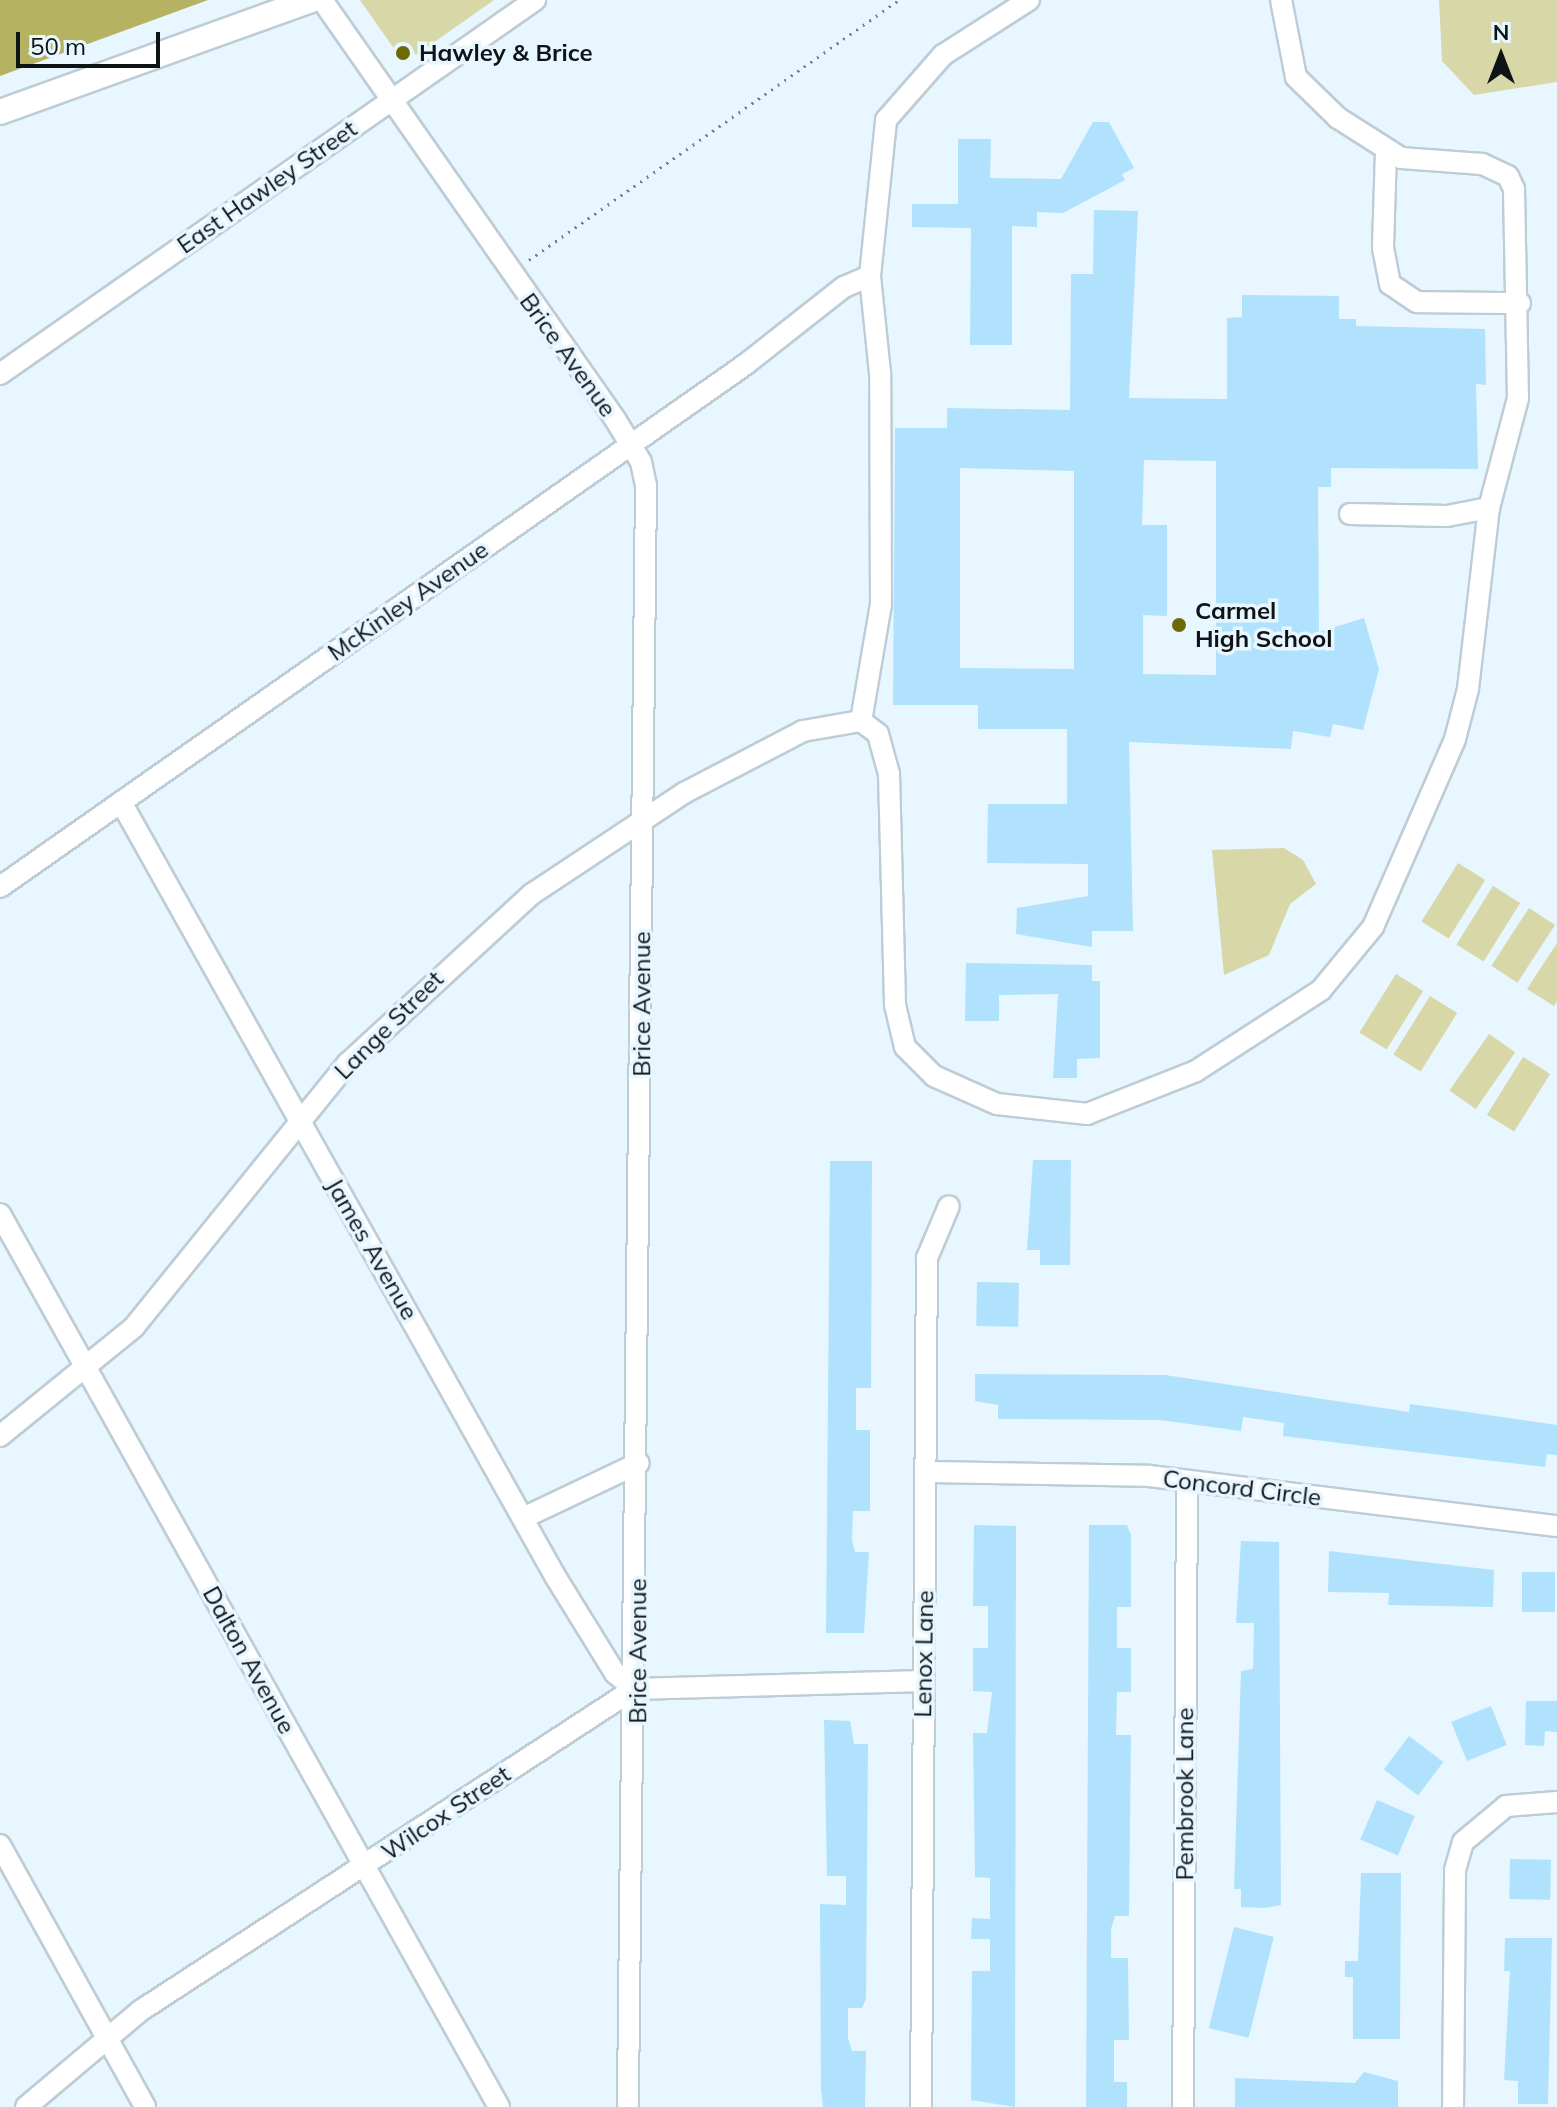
<!DOCTYPE html>
<style>
body{margin:0}
#map{position:relative;width:1557px;height:2107px;overflow:hidden;background:#e7f6ff;font-family:Mulish,sans-serif}
div>[style]{position:absolute}
[style*='--x']{left:calc(var(--x)*1px);top:calc(var(--y)*1px);width:calc(var(--w)*1px);rotate:calc(var(--a)*1deg)}
.green>*{inset:0;background:#d7d7a7;transform-origin:0 0}
.forest>*{inset:0;background:#b5b362}
.building>*{inset:0;background:#b1e2fd;transform-origin:0 0}
.path>*{height:3px;margin-top:-1.5px;transform-origin:0;background:repeating-linear-gradient(90deg,#778187 0 2px,transparent 0 8px)}
.roads{filter:drop-shadow(2px 0 #beccd5) drop-shadow(-2px 0 #beccd5) drop-shadow(0 2px #beccd5) drop-shadow(0 -2px #beccd5)}
.minor>*{height:20px;margin:-10px;padding:0 10px;transform-origin:10px;border-radius:10px;background:#fff}
.major>*{height:24px;margin:-12px;padding:0 12px;transform-origin:12px;border-radius:12px;background:#fff}
.dots>*{width:22px;height:22px;translate:-50% -50%;box-sizing:border-box;border:4px solid #e7f6ff;border-radius:50%}
span{translate:-50% -50%;white-space:nowrap;text-align:center;line-height:1.15;-webkit-text-stroke:7px #e7f6ff;paint-order:stroke}
.poi-label{font-size:24px;color:#0e1316;font-weight:700}
.left{translate:0 -50%;text-align:left}
.street-label{font-size:24px;color:#0e1316}
.north{position:absolute;left:1461px;top:16px;width:80px;height:80px;-webkit-text-stroke:6px #e7f6ff;paint-order:stroke;rotate:0deg;font-size:22px;font-weight:700;line-height:32px;text-align:center;color:#0e1316}
.north::after{content:'';display:block;margin:auto;width:28px;height:36px;background:#0e1316;clip-path:polygon(50% 0,100% 100%,50% 72%,0 100%)}
.scale{position:absolute;left:16px;top:32px;width:144px;height:36px;box-sizing:border-box;border:4px solid #0e1316;border-top:0;padding-left:10px;font-size:24px;line-height:28px;white-space:nowrap;color:#0e1316;-webkit-text-stroke:6px #e7f6ff;paint-order:stroke}
</style>
<div id="map">
<div class="green">
<div style="clip-path:polygon(360px 0,494px 0,416px 55px,409px 45px,397px 53px)"></div>
<div style="clip-path:polygon(1439px 0,1557px 0,1557px 82px,1474px 95px,1442px 61px)"></div>
<div style="clip-path:polygon(1284px 848px,1303px 860px,1316px 884px,1290px 904px,1269px 955px,1224px 975px,1212px 850px)"></div>
<div style="left:1458px;top:863px;width:32px;height:69px;rotate:32deg"></div>
<div style="left:1493px;top:886px;width:32px;height:69px;rotate:32deg"></div>
<div style="left:1529px;top:908px;width:31px;height:69px;rotate:33deg"></div>
<div style="clip-path:polygon(1557px 943px,1557px 1001px,1554px 1006px,1527px 989px)"></div>
<div style="left:1396px;top:974px;width:32px;height:69px;rotate:32deg"></div>
<div style="left:1430px;top:996px;width:32px;height:69px;rotate:32deg"></div>
<div style="left:1489px;top:1034px;width:32px;height:69px;rotate:35deg"></div>
<div style="left:1523px;top:1057px;width:32px;height:68px;rotate:32deg"></div>
</div>
<div class="forest">
<div style="clip-path:polygon(0 0,208px 0,0 76px)"></div>
</div>
<div class="building">
<div style="clip-path:polygon(1093px 122px,1109px 122px,1134px 168px,1122px 174px,1125px 180px,1063px 213px,1037px 212px,1037px 227px,1012px 226px,1012px 345px,970px 345px,971px 228px,912px 227px,912px 204px,958px 204px,958px 139px,991px 139px,990px 178px,1061px 179px)"></div>
<div style="clip-path:polygon(evenodd,1094px 210px,1138px 211px,1129px 398px,1227px 399px,1227px 318px,1242px 317px,1242px 295px,1339px 296px,1339px 319px,1356px 319px,1356px 326px,1485px 329px,1486px 385px,1476px 384px,1478px 469px,1331px 468px,1331px 487px,1318px 487px,1319px 632px,1364px 618px,1379px 669px,1363px 730px,1333px 724px,1330px 737px,1293px 731px,1291px 749px,1129px 742px,1133px 931px,1092px 931px,1092px 947px,1016px 934px,1017px 908px,1088px 896px,1088px 864px,987px 863px,988px 804px,1067px 804px,1067px 729px,978px 729px,978px 705px,893px 705px,895px 428px,947px 428px,947px 408px,1070px 410px,1071px 274px,1093px 274px,1094px 210px,1144px 460px,1216px 461px,1216px 675px,1143px 674px,1143px 615px,1167px 616px,1167px 525px,1142px 525px,1144px 460px,1094px 210px,960px 468px,1074px 471px,1074px 669px,960px 668px,960px 468px)"></div>
<div style="clip-path:polygon(966px 963px,1092px 965px,1092px 981px,1100px 981px,1100px 1058px,1077px 1059px,1077px 1078px,1053px 1078px,1058px 994px,999px 995px,999px 1021px,965px 1021px)"></div>
<div style="clip-path:polygon(1033px 1160px,1071px 1160px,1070px 1265px,1040px 1265px,1040px 1250px,1027px 1250px)"></div>
<div style="clip-path:polygon(830px 1161px,872px 1161px,871px 1388px,856px 1388px,856px 1430px,870px 1430px,870px 1511px,853px 1511px,852px 1540px,855px 1552px,869px 1552px,864px 1633px,826px 1633px)"></div>
<div style="left:977px;top:1282px;width:42px;height:44px;rotate:1deg"></div>
<div style="clip-path:polygon(975px 1374px,1165px 1375px,1409px 1412px,1410px 1404px,1453px 1410px,1557px 1425px,1557px 1455px,1547px 1454px,1545px 1467px,1372px 1447px,1283px 1436px,1284px 1423px,1243px 1417px,1241px 1431px,1160px 1420px,998px 1419px,998px 1405px,975px 1401px)"></div>
<div style="clip-path:polygon(974px 1525px,1016px 1526px,1015px 2107px,971px 2100px,972px 1971px,990px 1971px,990px 1939px,971px 1939px,972px 1918px,990px 1919px,990px 1878px,975px 1877px,973px 1733px,987px 1733px,992px 1692px,973px 1691px,973px 1648px,988px 1648px,988px 1606px,973px 1606px)"></div>
<div style="clip-path:polygon(1089px 1525px,1127px 1525px,1131px 1535px,1131px 1607px,1117px 1607px,1117px 1648px,1131px 1648px,1131px 1692px,1117px 1692px,1116px 1735px,1131px 1735px,1129px 1916px,1115px 1916px,1111px 1929px,1111px 1958px,1128px 1958px,1129px 2040px,1114px 2040px,1114px 2082px,1127px 2082px,1127px 2107px,1086px 2107px)"></div>
<div style="clip-path:polygon(1241px 1541px,1279px 1542px,1281px 1905px,1265px 1908px,1241px 1907px,1241px 1889px,1234px 1889px,1241px 1671px,1253px 1669px,1254px 1623px,1236px 1623px)"></div>
<div style="clip-path:polygon(1329px 1551px,1494px 1570px,1493px 1607px,1388px 1605px,1389px 1593px,1328px 1592px)"></div>
<div style="left:1522px;top:1572px;width:33px;height:40px"></div>
<div style="clip-path:polygon(1526px 1701px,1557px 1701px,1557px 1732px,1545px 1731px,1544px 1746px,1525px 1745px)"></div>
<div style="left:1491px;top:1706px;width:42px;height:43px;rotate:68deg"></div>
<div style="clip-path:polygon(824px 1720px,850px 1721px,854px 1744px,868px 1744px,866px 1999px,862px 2008px,848px 2008px,848px 2038px,852px 2051px,866px 2051px,865px 2107px,823px 2107px,821px 2089px,820px 1904px,846px 1905px,846px 1876px,827px 1876px)"></div>
<div style="left:1409px;top:1736px;width:43px;height:42px;rotate:37deg"></div>
<div style="left:1377px;top:1800px;width:41px;height:43px;rotate:23deg"></div>
<div style="left:1510px;top:1859px;width:41px;height:40px;rotate:1deg"></div>
<div style="clip-path:polygon(1361px 1873px,1401px 1873px,1400px 2039px,1353px 2039px,1353px 1977px,1345px 1977px,1345px 1961px,1358px 1961px)"></div>
<div style="left:1234px;top:1927px;width:41px;height:104px;rotate:14deg"></div>
<div style="clip-path:polygon(1505px 1938px,1552px 1938px,1548px 2104px,1518px 2104px,1518px 2081px,1504px 2080px,1510px 1971px,1504px 1971px)"></div>
<div style="clip-path:polygon(1364px 2072px,1398px 2081px,1398px 2107px,1235px 2107px,1235px 2078px,1355px 2083px)"></div>
</div>
<div class="path">
<div style="--x:529;--y:260;--w:452;--a:-35.1"></div>
</div>
<div class="roads">
<div class="minor">
<div style="--x:322;--y:0;--w:511;--a:55.04"></div>
<div style="--x:615;--y:419;--w:50;--a:58.8"></div>
<div style="--x:641;--y:462;--w:24;--a:78"></div>
<div style="--x:646;--y:485;--w:1622;--a:90.64"></div>
<div style="--x:1386;--y:151;--w:97;--a:91.8"></div>
<div style="--x:1383;--y:248;--w:37;--a:79"></div>
<div style="--x:1390;--y:284;--w:32;--a:34"></div>
<div style="--x:1417;--y:302;--w:103;--a:0.6"></div>
<div style="--x:0;--y:374;--w:653;--a:-34.96"></div>
<div style="--x:1350;--y:514;--w:97;--a:1.2"></div>
<div style="--x:1447;--y:516;--w:43;--a:-10.8"></div>
<div style="--x:861;--y:721;--w:21;--a:37"></div>
<div style="--x:878;--y:734;--w:41;--a:74.6"></div>
<div style="--x:889;--y:774;--w:231;--a:88.5"></div>
<div style="--x:895;--y:1005;--w:43;--a:76.6"></div>
<div style="--x:905;--y:1047;--w:41;--a:45"></div>
<div style="--x:934;--y:1076;--w:69;--a:24"></div>
<div style="--x:997;--y:1104;--w:91;--a:6.3"></div>
<div style="--x:1087;--y:1114;--w:117;--a:-21.5"></div>
<div style="--x:1196;--y:1071;--w:149;--a:-32.9"></div>
<div style="--x:1321;--y:990;--w:82;--a:-50.5"></div>
<div style="--x:1373;--y:927;--w:205;--a:-66.4"></div>
<div style="--x:1455;--y:739;--w:52;--a:-75.4"></div>
<div style="--x:1468;--y:689;--w:182;--a:-83.4"></div>
<div style="--x:1489;--y:508;--w:114;--a:-75.2"></div>
<div style="--x:1518;--y:398;--w:209;--a:-91.1"></div>
<div style="--x:1514;--y:189;--w:14;--a:-115"></div>
<div style="--x:1508;--y:176;--w:29;--a:-155"></div>
<div style="--x:1482;--y:164;--w:81;--a:-175.8"></div>
<div style="--x:1401;--y:158;--w:75;--a:-147.6"></div>
<div style="--x:1338;--y:118;--w:59;--a:-135.7"></div>
<div style="--x:1296;--y:77;--w:78;--a:-101"></div>
<div style="--x:861;--y:721;--w:119;--a:-80.3"></div>
<div style="--x:881;--y:604;--w:231;--a:-90.2"></div>
<div style="--x:880;--y:373;--w:98;--a:-95.9"></div>
<div style="--x:121;--y:802;--w:887;--a:60.72"></div>
<div style="--x:555;--y:1576;--w:114;--a:58.3"></div>
<div style="--x:615;--y:1673;--w:25;--a:40"></div>
<div style="--x:0;--y:887;--w:911;--a:-35.03"></div>
<div style="--x:746;--y:364;--w:125;--a:-38.2"></div>
<div style="--x:844;--y:287;--w:28;--a:-23"></div>
<div style="--x:870;--y:276;--w:157;--a:-84.1"></div>
<div style="--x:886;--y:120;--w:86;--a:-48.8"></div>
<div style="--x:943;--y:55;--w:102;--a:-32.6"></div>
<div style="--x:0;--y:1214;--w:1023;--a:60.8"></div>
<div style="--x:0;--y:1436;--w:173;--a:-39.1"></div>
<div style="--x:134;--y:1327;--w:340;--a:-51"></div>
<div style="--x:348;--y:1063;--w:250;--a:-42.6"></div>
<div style="--x:532;--y:894;--w:182;--a:-33.6"></div>
<div style="--x:684;--y:793;--w:134;--a:-27.5"></div>
<div style="--x:803;--y:731;--w:59;--a:-9.8"></div>
<div style="--x:926;--y:1472;--w:223;--a:1"></div>
<div style="--x:1149;--y:1476;--w:411;--a:7"></div>
<div style="--x:523;--y:1518;--w:128;--a:-25.4"></div>
<div style="--x:0;--y:1845;--w:299;--a:61"></div>
<div style="--x:26;--y:2107;--w:149;--a:-40.1"></div>
<div style="--x:140;--y:2011;--w:590;--a:-33.1"></div>
<div style="--x:634;--y:1689;--w:289;--a:-1.6"></div>
<div style="--x:921;--y:2107;--w:849;--a:-89.6"></div>
<div style="--x:927;--y:1258;--w:56;--a:-67.1"></div>
<div style="--x:1183;--y:2107;--w:625;--a:-89.63"></div>
<div style="--x:1453;--y:2107;--w:237;--a:-89.5"></div>
<div style="--x:1455;--y:1870;--w:29;--a:-74"></div>
<div style="--x:1463;--y:1842;--w:56;--a:-39.9"></div>
<div style="--x:1506;--y:1806;--w:51;--a:-4.5"></div>
</div>
<div class="major">
<div style="--x:0;--y:112;--w:331;--a:-19.8"></div>
</div>
</div>
<div class="dots">
<div style="left:403px;top:53px;background:#6d6a05"></div>
<div style="left:1179px;top:625px;background:#6d6a05"></div>
</div>
<div class="poi-label">
<span class="left" style="left:419px;top:53px">Hawley &amp; Brice</span>
<span class="left" style="left:1195px;top:625px">Carmel<br>High School</span>
</div>
<div class="street-label">
<span style="left:267px;top:187px;rotate:-35deg">East Hawley Street</span>
<span style="left:568px;top:355px;rotate:54deg">Brice Avenue</span>
<span style="left:408px;top:601px;rotate:-35deg">McKinley Avenue</span>
<span style="left:642px;top:1004px;rotate:-90deg">Brice Avenue</span>
<span style="left:389px;top:1025px;rotate:-45deg">Lange Street</span>
<span style="left:372px;top:1249px;rotate:60deg">James Avenue</span>
<span style="left:1242px;top:1488px;rotate:7deg">Concord Circle</span>
<span style="left:638px;top:1651px;rotate:-90deg">Brice Avenue</span>
<span style="left:924px;top:1654px;rotate:-89deg">Lenox Lane</span>
<span style="left:249px;top:1660px;rotate:61deg">Dalton Avenue</span>
<span style="left:1185px;top:1794px;rotate:-90deg">Pembrook Lane</span>
<span style="left:446px;top:1813px;rotate:-34deg">Wilcox Street</span>
</div>
<div class="north">N</div>
<div class="scale">50 m</div>
</div>
